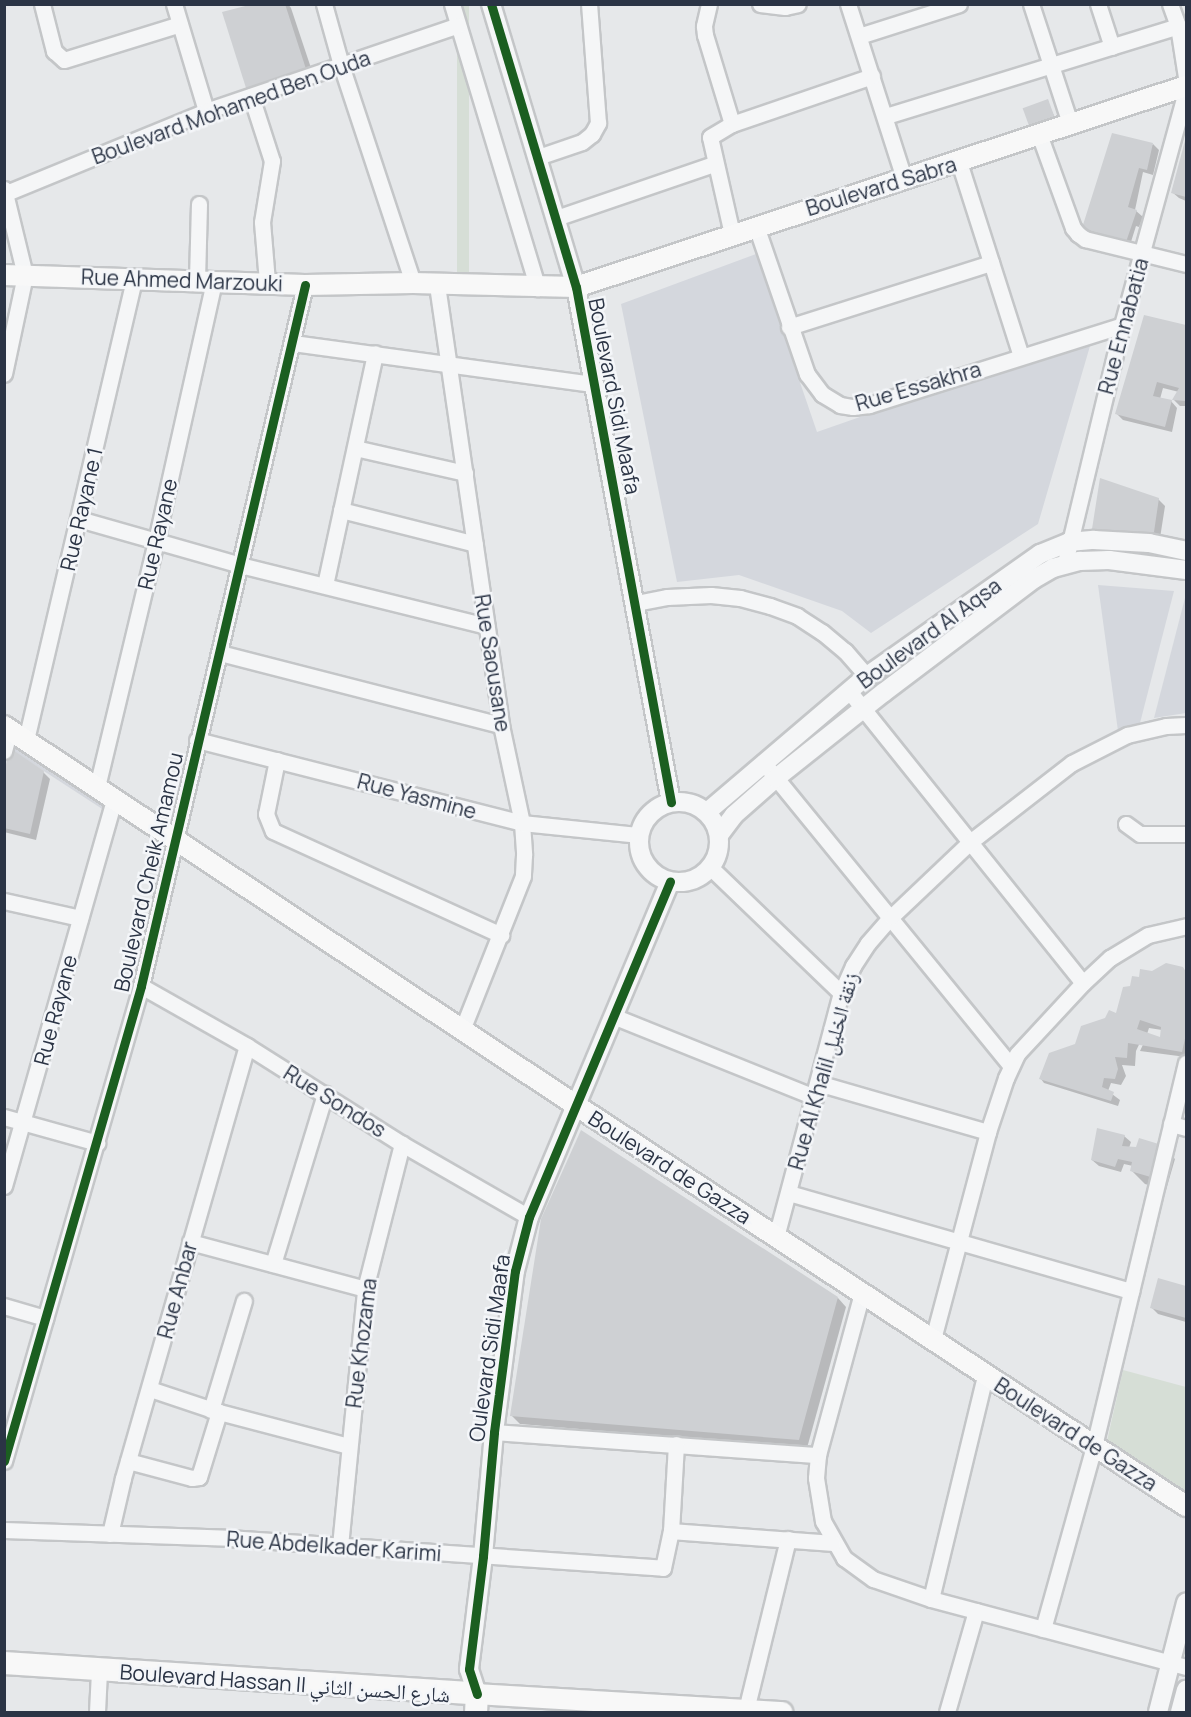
<!DOCTYPE html>
<meta charset="utf-8">
<style>
body{margin:0}
#map{position:relative;width:1191px;height:1717px;overflow:hidden;background:#e6e8ea;font-family:Manrope,"Noto Naskh Arabic",sans-serif}
div>[style]{position:absolute}
[style*='--x']{left:calc(var(--x)*1px);top:calc(var(--y)*1px);width:calc(var(--w)*1px);rotate:calc(var(--a)*1deg)}
.built>*{inset:0;background:#d4d7dd;transform-origin:0 0}
.green>*{inset:0;background:#d6ded6;transform-origin:0 0}
.shadow>*{inset:0;background:#0003}
.building>*{inset:0;background:#ced0d3;transform-origin:0 0}
.roads{filter:drop-shadow(2px 0 #c4c6c8) drop-shadow(-2px 0 #c4c6c8) drop-shadow(0 2px #c4c6c8) drop-shadow(0 -2px #c4c6c8)}
.minor>*{height:15px;margin:-7.5px;padding:0 7.5px;transform-origin:7.5px;border-radius:7.5px;background:#f5f6f7}
.tertiary>*{height:18px;margin:-9px;padding:0 9px;transform-origin:9px;border-radius:9px;background:#f5f6f7}
.tertiary>.ring{margin:-9px;padding:0;box-sizing:content-box;background:none;border:18px solid #f5f6f7;border-radius:50%}
.secondary>*{height:20px;margin:-10px;padding:0 10px;transform-origin:10px;border-radius:10px;background:#f8f8f8}
.primary>*{height:22px;margin:-11px;padding:0 11px;transform-origin:11px;border-radius:11px;background:#f8f8f8}
.cycleway>*{height:9px;margin:-4.5px;padding:0 4.5px;transform-origin:4.5px;border-radius:4.5px;background:#1b5e20}
span{translate:-50% -50%;white-space:nowrap;text-align:center;line-height:1.15;-webkit-text-stroke:5px #f4f6f9;paint-order:stroke}
.street-label{font-size:21px;color:#2b3445}
.frame{position:absolute;inset:0;border:6px solid #2b3445;pointer-events:none}
</style>
<div id="map">
<div class="built">
<div style="clip-path:polygon(756px 254px,817px 432px,966px 380px,1090px 346px,1038px 524px,871px 633px,842px 611px,739px 575px,677px 582px,621px 304px)"></div>
<div style="clip-path:polygon(1098px 585px,1174px 591px,1140px 723px,1118px 731px)"></div>
<div style="clip-path:polygon(1186px 594px,1186px 713px,1154px 718px)"></div>
<div style="left:12px;top:736px;width:115px;height:12px;rotate:33deg"></div>
</div>
<div class="green">
<div style="left:457px;top:5px;width:12px;height:278px"></div>
<div style="clip-path:polygon(1123px 1370px,1186px 1387px,1186px 1493px,1107px 1441px)"></div>
</div>
<div class="shadow">
<div style="clip-path:polygon(259px 4px,288px 4px,291px 8px,314px 77px,256px 96px,248px 87px)"></div>
<div style="clip-path:polygon(1047px 101px,1057px 122px,1035px 130px,1031px 126px)"></div>
<div style="clip-path:polygon(1186px 140px,1186px 201px,1179px 198px,1172px 192px)"></div>
<div style="clip-path:polygon(1153px 144px,1159px 150px,1153px 175px,1143px 172px,1135px 210px,1143px 217px,1139px 227px,1136px 226px,1130px 245px,1088px 232px,1084px 228px)"></div>
<div style="clip-path:polygon(1145px 316px,1186px 327px,1186px 406px,1180px 406px,1174px 400px,1179px 392px,1163px 388px,1160px 399px,1171px 401px,1177px 408px,1172px 432px,1123px 420px,1117px 414px)"></div>
<div style="clip-path:polygon(1158px 499px,1165px 506px,1160px 538px,1100px 535px,1093px 529px)"></div>
<div style="clip-path:polygon(43px 772px,50px 779px,36px 840px,4px 832px,4px 778px)"></div>
<div style="clip-path:polygon(evenodd,1182px 969px,1186px 973px,1186px 1057px,1140px 1051px,1147px 1036px,1144px 1034px,1136px 1051px,1135px 1066px,1122px 1065px,1126px 1076px,1121px 1085px,1111px 1083px,1108px 1091px,1120px 1100px,1118px 1106px,1044px 1083px,1041px 1079px,1076px 1046px,1117px 1015px,1131px 987px,1140px 979px,1153px 973px,1182px 969px,1149px 1028px,1162px 1030px,1161px 1039px,1147px 1034px,1149px 1028px)"></div>
<div style="clip-path:polygon(1124px 1136px,1131px 1142px,1129px 1148px,1162px 1146px,1175px 1159px,1166px 1190px,1145px 1184px,1132px 1171px,1133px 1166px,1124px 1164px,1121px 1172px,1099px 1166px,1092px 1160px)"></div>
<div style="clip-path:polygon(1159px 1280px,1186px 1287px,1186px 1322px,1158px 1314px,1151px 1307px)"></div>
<div style="clip-path:polygon(838px 1298px,846px 1307px,807px 1448px,520px 1424px,512px 1416px)"></div>
</div>
<div class="building">
<div style="clip-path:polygon(253px 4px,285px 4px,306px 69px,246px 88px,222px 12px)"></div>
<div style="left:1048px;top:99px;width:20px;height:27px;rotate:70deg"></div>
<div style="clip-path:polygon(1112px 133px,1153px 143px,1147px 170px,1139px 168px,1128px 207px,1137px 210px,1126px 242px,1082px 228px)"></div>
<div style="clip-path:polygon(1186px 137px,1186px 197px,1171px 193px)"></div>
<div style="clip-path:polygon(evenodd,1144px 315px,1186px 325px,1186px 401px,1172px 400px,1165px 427px,1115px 414px,1144px 315px,1157px 382px,1179px 388px,1172px 400px,1153px 396px,1157px 382px)"></div>
<div style="clip-path:polygon(1100px 478px,1159px 498px,1154px 532px,1131px 538px,1092px 529px)"></div>
<div style="clip-path:polygon(10px 748px,44px 771px,30px 834px,4px 828px,4px 772px)"></div>
<div style="clip-path:polygon(evenodd,1166px 963px,1183px 967px,1186px 972px,1186px 1034px,1182px 1052px,1128px 1043px,1127px 1058px,1115px 1057px,1118px 1069px,1115px 1079px,1104px 1078px,1102px 1087px,1114px 1092px,1111px 1101px,1039px 1079px,1049px 1053px,1075px 1044px,1081px 1026px,1105px 1018px,1109px 1010px,1116px 1013px,1123px 987px,1130px 986px,1132px 976px,1139px 977px,1140px 969px,1152px 971px,1166px 963px,1140px 1020px,1161px 1027px,1160px 1037px,1137px 1029px,1140px 1020px)"></div>
<div style="clip-path:polygon(1097px 1128px,1125px 1135px,1122px 1146px,1136px 1147px,1139px 1138px,1162px 1145px,1154px 1178px,1130px 1171px,1132px 1162px,1118px 1159px,1115px 1167px,1091px 1160px)"></div>
<div style="clip-path:polygon(581px 1130px,838px 1297px,799px 1440px,510px 1416px,541px 1219px)"></div>
<div style="clip-path:polygon(1158px 1278px,1186px 1286px,1186px 1318px,1150px 1308px)"></div>
</div>
<div class="roads">
<div class="minor">
<div style="--x:42;--y:4;--w:49;--a:75.7"></div>
<div style="--x:54;--y:51;--w:13;--a:42"></div>
<div style="--x:64;--y:60;--w:121;--a:-17.2"></div>
<div style="--x:174;--y:4;--w:112;--a:73.3"></div>
<div style="--x:324;--y:4;--w:63;--a:74.4"></div>
<div style="--x:341;--y:65;--w:230;--a:71.7"></div>
<div style="--x:452;--y:4;--w:297;--a:73.2"></div>
<div style="--x:709;--y:4;--w:23;--a:103"></div>
<div style="--x:704;--y:26;--w:9;--a:84"></div>
<div style="--x:705;--y:35;--w:93;--a:73.1"></div>
<div style="--x:760;--y:4;--w:25;--a:7"></div>
<div style="--x:785;--y:7;--w:13;--a:-13"></div>
<div style="--x:848;--y:4;--w:183;--a:72.2"></div>
<div style="--x:1031;--y:4;--w:125;--a:71.9"></div>
<div style="--x:1098;--y:4;--w:45;--a:72"></div>
<div style="--x:1170;--y:4;--w:23;--a:70"></div>
<div style="--x:1178;--y:26;--w:52;--a:81.1"></div>
<div style="--x:859;--y:36;--w:105;--a:-17.7"></div>
<div style="--x:251;--y:96;--w:68;--a:72.1"></div>
<div style="--x:272;--y:161;--w:62;--a:99.3"></div>
<div style="--x:262;--y:222;--w:60;--a:85.2"></div>
<div style="--x:886;--y:116;--w:306;--a:-17.1"></div>
<div style="--x:1039;--y:134;--w:100;--a:70.1"></div>
<div style="--x:1073;--y:228;--w:8;--a:50"></div>
<div style="--x:1078;--y:234;--w:9;--a:36"></div>
<div style="--x:1085;--y:239;--w:104;--a:13.9"></div>
<div style="--x:538;--y:157;--w:46;--a:-18.8"></div>
<div style="--x:582;--y:142;--w:13;--a:-39"></div>
<div style="--x:592;--y:134;--w:13;--a:-61"></div>
<div style="--x:598;--y:123;--w:119;--a:-94.3"></div>
<div style="--x:959;--y:162;--w:204;--a:72.3"></div>
<div style="--x:4;--y:189;--w:89;--a:76.3"></div>
<div style="--x:25;--y:275;--w:101;--a:102"></div>
<div style="--x:4;--y:194;--w:218;--a:-22.3"></div>
<div style="--x:206;--y:111;--w:266;--a:-18.8"></div>
<div style="--x:556;--y:218;--w:167;--a:-18.9"></div>
<div style="--x:756;--y:226;--w:157;--a:71"></div>
<div style="--x:807;--y:374;--w:25;--a:53"></div>
<div style="--x:822;--y:394;--w:21;--a:31"></div>
<div style="--x:840;--y:405;--w:13;--a:9"></div>
<div style="--x:853;--y:407;--w:16;--a:-7"></div>
<div style="--x:869;--y:405;--w:265;--a:-17.5"></div>
<div style="--x:732;--y:234;--w:99;--a:-102.8"></div>
<div style="--x:710;--y:137;--w:26;--a:-31"></div>
<div style="--x:732;--y:124;--w:148;--a:-18.9"></div>
<div style="--x:197;--y:280;--w:76;--a:-88.5"></div>
<div style="--x:437;--y:285;--w:445;--a:81.7"></div>
<div style="--x:501;--y:725;--w:100;--a:77.9"></div>
<div style="--x:522;--y:823;--w:32;--a:86"></div>
<div style="--x:524;--y:855;--w:21;--a:93"></div>
<div style="--x:523;--y:876;--w:166;--a:111.6"></div>
<div style="--x:789;--y:327;--w:212;--a:-17.6"></div>
<div style="--x:293;--y:343;--w:304;--a:7.8"></div>
<div style="--x:355;--y:448;--w:113;--a:12.8"></div>
<div style="--x:341;--y:510;--w:138;--a:14.2"></div>
<div style="--x:79;--y:519;--w:167;--a:15.9"></div>
<div style="--x:240;--y:565;--w:254;--a:13.9"></div>
<div style="--x:1065;--y:563;--w:245;--a:-76.5"></div>
<div style="--x:1122;--y:325;--w:243;--a:-74.7"></div>
<div style="--x:325;--y:585;--w:237;--a:-77.8"></div>
<div style="--x:636;--y:603;--w:32;--a:-11"></div>
<div style="--x:667;--y:597;--w:44;--a:-2.6"></div>
<div style="--x:711;--y:595;--w:29;--a:6"></div>
<div style="--x:740;--y:598;--w:31;--a:15"></div>
<div style="--x:770;--y:606;--w:29;--a:20"></div>
<div style="--x:797;--y:616;--w:30;--a:33"></div>
<div style="--x:822;--y:632;--w:30;--a:40"></div>
<div style="--x:845;--y:651;--w:33;--a:49"></div>
<div style="--x:220;--y:653;--w:290;--a:14.4"></div>
<div style="--x:849;--y:691;--w:374;--a:51.3"></div>
<div style="--x:26;--y:740;--w:474;--a:-76.8"></div>
<div style="--x:197;--y:740;--w:335;--a:14.3"></div>
<div style="--x:522;--y:823;--w:118;--a:5.9"></div>
<div style="--x:4;--y:751;--w:23;--a:-75"></div>
<div style="--x:277;--y:760;--w:55;--a:101.5"></div>
<div style="--x:266;--y:814;--w:18;--a:68"></div>
<div style="--x:273;--y:831;--w:251;--a:24.5"></div>
<div style="--x:763;--y:762;--w:392;--a:50.8"></div>
<div style="--x:97;--y:787;--w:253;--a:-76.5"></div>
<div style="--x:156;--y:541;--w:266;--a:-77.4"></div>
<div style="--x:1126;--y:824;--w:17;--a:36"></div>
<div style="--x:1140;--y:834;--w:46;--a:0"></div>
<div style="--x:710;--y:867;--w:182;--a:43.9"></div>
<div style="--x:4;--y:901;--w:78;--a:12.6"></div>
<div style="--x:141;--y:986;--w:122;--a:29.5"></div>
<div style="--x:247;--y:1046;--w:183;--a:32.3"></div>
<div style="--x:402;--y:1144;--w:146;--a:29.9"></div>
<div style="--x:613;--y:1016;--w:218;--a:21.9"></div>
<div style="--x:818;--y:1083;--w:177;--a:16.1"></div>
<div style="--x:4;--y:1117;--w:97;--a:15.6"></div>
<div style="--x:1171;--y:1124;--w:16;--a:15"></div>
<div style="--x:4;--y:1186;--w:402;--a:-74.1"></div>
<div style="--x:789;--y:1193;--w:356;--a:16"></div>
<div style="--x:776;--y:1237;--w:253;--a:-75.1"></div>
<div style="--x:841;--y:993;--w:30;--a:-66"></div>
<div style="--x:853;--y:966;--w:27;--a:-57"></div>
<div style="--x:868;--y:943;--w:35;--a:-49"></div>
<div style="--x:891;--y:917;--w:109;--a:-43.5"></div>
<div style="--x:970;--y:842;--w:129;--a:-37.8"></div>
<div style="--x:1072;--y:763;--w:62;--a:-27"></div>
<div style="--x:1127;--y:735;--w:40;--a:-13"></div>
<div style="--x:1166;--y:726;--w:20;--a:-3"></div>
<div style="--x:190;--y:1242;--w:181;--a:15"></div>
<div style="--x:273;--y:1264;--w:178;--a:-73"></div>
<div style="--x:862;--y:1293;--w:168;--a:105.2"></div>
<div style="--x:818;--y:1455;--w:23;--a:95"></div>
<div style="--x:816;--y:1478;--w:44;--a:80.8"></div>
<div style="--x:823;--y:1521;--w:43;--a:60.4"></div>
<div style="--x:844;--y:1558;--w:36;--a:36"></div>
<div style="--x:873;--y:1579;--w:61;--a:19"></div>
<div style="--x:931;--y:1599;--w:264;--a:14.9"></div>
<div style="--x:4;--y:1306;--w:43;--a:16.3"></div>
<div style="--x:933;--y:1339;--w:214;--a:-75.1"></div>
<div style="--x:988;--y:1132;--w:57;--a:-71.6"></div>
<div style="--x:1006;--y:1078;--w:26;--a:-65"></div>
<div style="--x:1017;--y:1054;--w:97;--a:-47.1"></div>
<div style="--x:1083;--y:983;--w:37;--a:-43"></div>
<div style="--x:1110;--y:958;--w:44;--a:-31.2"></div>
<div style="--x:1148;--y:935;--w:39;--a:-13"></div>
<div style="--x:150;--y:1389;--w:73;--a:18.4"></div>
<div style="--x:219;--y:1412;--w:134;--a:14.7"></div>
<div style="--x:211;--y:1410;--w:114;--a:-73.2"></div>
<div style="--x:494;--y:1432;--w:325;--a:4.1"></div>
<div style="--x:4;--y:1461;--w:494;--a:-73.9"></div>
<div style="--x:141;--y:986;--w:720;--a:-76.83"></div>
<div style="--x:128;--y:1461;--w:66;--a:14.9"></div>
<div style="--x:192;--y:1478;--w:7;--a:-8"></div>
<div style="--x:199;--y:1477;--w:68;--a:-72.9"></div>
<div style="--x:4;--y:1530;--w:224;--a:2"></div>
<div style="--x:228;--y:1538;--w:436;--a:3.9"></div>
<div style="--x:663;--y:1568;--w:38;--a:-78"></div>
<div style="--x:671;--y:1531;--w:87;--a:-86.7"></div>
<div style="--x:671;--y:1531;--w:162;--a:4.2"></div>
<div style="--x:110;--y:1534;--w:57;--a:-76.9"></div>
<div style="--x:123;--y:1478;--w:449;--a:-74"></div>
<div style="--x:340;--y:1546;--w:258;--a:-84.4"></div>
<div style="--x:365;--y:1289;--w:150;--a:-75.7"></div>
<div style="--x:931;--y:1599;--w:230;--a:-76.4"></div>
<div style="--x:1043;--y:1629;--w:190;--a:-74.4"></div>
<div style="--x:1094;--y:1446;--w:394;--a:-76.5"></div>
<div style="--x:746;--y:1710;--w:176;--a:-76.2"></div>
<div style="--x:97;--y:1712;--w:41;--a:-87.2"></div>
<div style="--x:947;--y:1712;--w:105;--a:-74"></div>
</div>
<div class="tertiary">
<div style="--x:491;--y:4;--w:295;--a:73.3"></div>
<div style="--x:576;--y:287;--w:524;--a:79.55"></div>
<div class="ring" style="left:639px;top:802px;width:62px;height:62px"></div>
<div style="--x:707;--y:812;--w:210;--a:-40.4"></div>
<div style="--x:867;--y:676;--w:212;--a:-35.2"></div>
<div style="--x:1040;--y:554;--w:31;--a:-22"></div>
<div style="--x:1069;--y:542;--w:25;--a:-5"></div>
<div style="--x:1094;--y:540;--w:55;--a:3.1"></div>
<div style="--x:1149;--y:543;--w:38;--a:12"></div>
<div style="--x:719;--y:835;--w:25;--a:-53"></div>
<div style="--x:734;--y:815;--w:56;--a:-41.4"></div>
<div style="--x:776;--y:778;--w:137;--a:-38.5"></div>
<div style="--x:883;--y:693;--w:189;--a:-37.1"></div>
<div style="--x:1034;--y:579;--w:22;--a:-30"></div>
<div style="--x:1053;--y:568;--w:28;--a:-15"></div>
<div style="--x:1080;--y:561;--w:29;--a:-2"></div>
<div style="--x:1109;--y:560;--w:78;--a:7.4"></div>
<div style="--x:477;--y:1694;--w:26;--a:-108"></div>
<div style="--x:469;--y:1669;--w:114;--a:-82.9"></div>
<div style="--x:483;--y:1556;--w:124;--a:-84.9"></div>
<div style="--x:494;--y:1432;--w:162;--a:-82.6"></div>
<div style="--x:515;--y:1271;--w:56;--a:-75.5"></div>
<div style="--x:529;--y:1217;--w:364;--a:-67.2"></div>
<div style="--x:1158;--y:1712;--w:113;--a:-75.6"></div>
<div style="--x:1180;--y:1712;--w:23;--a:-75"></div>
</div>
<div class="secondary">
<div style="--x:4;--y:275;--w:301;--a:1.9"></div>
<div style="--x:305;--y:285;--w:108;--a:-1.1"></div>
<div style="--x:413;--y:283;--w:163;--a:1.4"></div>
<div style="--x:576;--y:287;--w:642;--a:-18.24"></div>
<div style="--x:4;--y:726;--w:688;--a:33.55"></div>
<div style="--x:577;--y:1106;--w:729;--a:33.3"></div>
<div style="--x:477;--y:1694;--w:306;--a:3.4"></div>
</div>
<div class="primary">
<div style="--x:4;--y:1663;--w:474;--a:3.7"></div>
<div style="--x:477;--y:1694;--w:18;--a:93"></div>
</div>
</div>
<div class="cycleway">
<div style="--x:491;--y:4;--w:295;--a:73.3"></div>
<div style="--x:576;--y:287;--w:524;--a:79.55"></div>
<div style="--x:4;--y:1461;--w:494;--a:-73.9"></div>
<div style="--x:141;--y:986;--w:720;--a:-76.83"></div>
<div style="--x:477;--y:1694;--w:26;--a:-108"></div>
<div style="--x:469;--y:1669;--w:114;--a:-82.9"></div>
<div style="--x:483;--y:1556;--w:124;--a:-84.9"></div>
<div style="--x:494;--y:1432;--w:162;--a:-82.6"></div>
<div style="--x:515;--y:1271;--w:56;--a:-75.5"></div>
<div style="--x:529;--y:1217;--w:364;--a:-67.2"></div>
</div>
<div class="street-label">
<span style="left:231px;top:107px;rotate:-20deg">Boulevard Mohamed Ben Ouda</span>
<span style="left:881px;top:186px;rotate:-17deg">Boulevard Sabra</span>
<span style="left:182px;top:280px;rotate:2deg">Rue Ahmed Marzouki</span>
<span style="left:1123px;top:326px;rotate:-75deg">Rue Ennabatia</span>
<span style="left:918px;top:386px;rotate:-16deg">Rue Essakhra</span>
<span style="left:615px;top:396px;rotate:79deg">Boulevard Sidi Maafa</span>
<span style="left:81px;top:509px;rotate:-77deg">Rue Rayane 1</span>
<span style="left:157px;top:534px;rotate:-77deg">Rue Rayane</span>
<span style="left:929px;top:633px;rotate:-36deg">Boulevard Al Aqsa</span>
<span style="left:493px;top:663px;rotate:81deg">Rue Saousane</span>
<span style="left:417px;top:796px;rotate:15deg">Rue Yasmine</span>
<span style="left:148px;top:872px;rotate:-77deg">Boulevard Cheik Amamou</span>
<span style="left:55px;top:1010px;rotate:-75deg">Rue Rayane</span>
<span style="left:823px;top:1071px;rotate:-74deg">Rue Al Khalil زنقة الخليل</span>
<span style="left:335px;top:1101px;rotate:32deg">Rue Sondos</span>
<span style="left:670px;top:1167px;rotate:33deg">Boulevard de Gazza</span>
<span style="left:177px;top:1290px;rotate:-75deg">Rue Anbar</span>
<span style="left:361px;top:1343px;rotate:-83deg">Rue Khozama</span>
<span style="left:489px;top:1348px;rotate:-82deg">Oulevard Sidi Maafa</span>
<span style="left:1076px;top:1434px;rotate:33deg">Boulevard de Gazza</span>
<span style="left:334px;top:1546px;rotate:4deg">Rue Abdelkader Karimi</span>
<span style="left:285px;top:1683px;rotate:4deg">Boulevard Hassan II شارع الحسن الثاني</span>
</div>
<div class="frame"></div>
</div>
